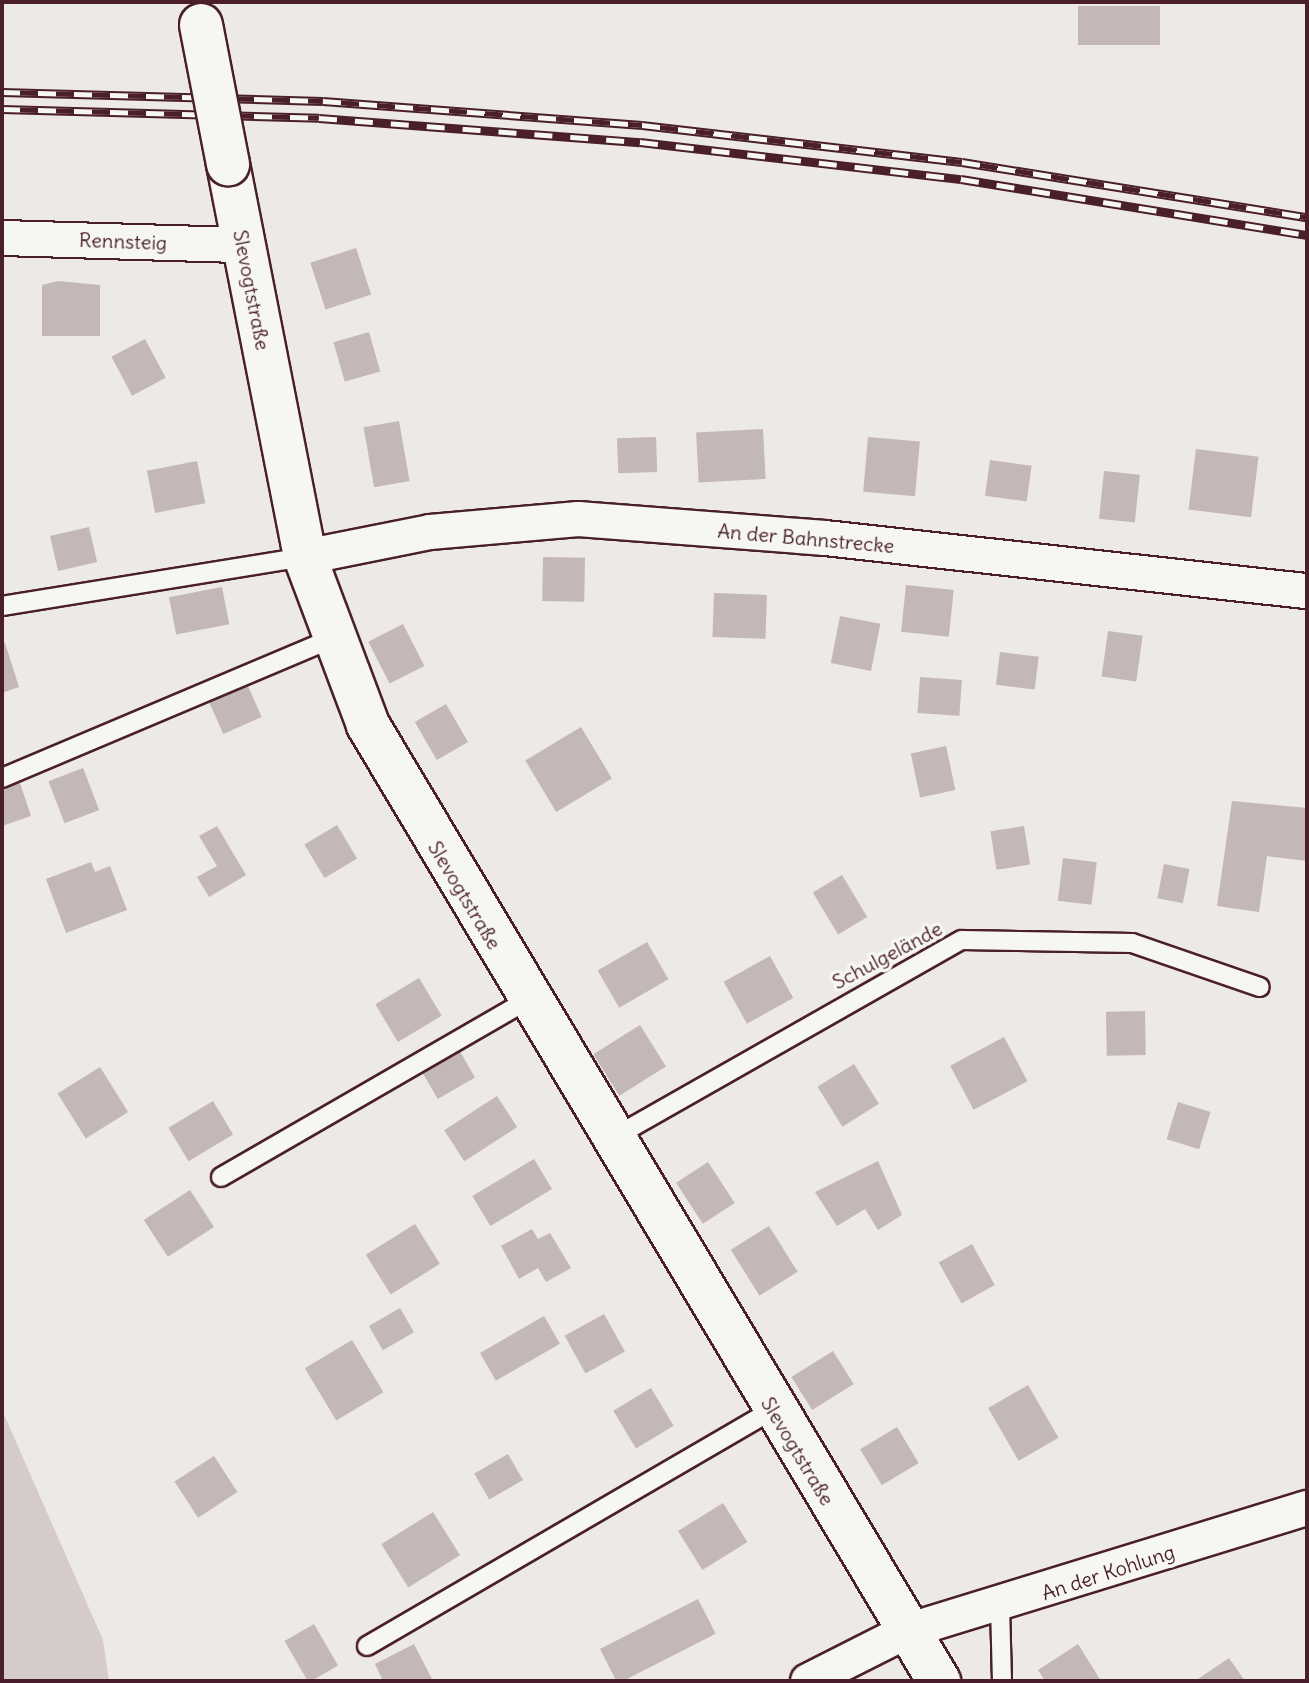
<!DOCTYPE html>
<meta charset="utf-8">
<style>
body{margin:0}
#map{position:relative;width:1309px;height:1683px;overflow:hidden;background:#ece9e6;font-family:Delius,sans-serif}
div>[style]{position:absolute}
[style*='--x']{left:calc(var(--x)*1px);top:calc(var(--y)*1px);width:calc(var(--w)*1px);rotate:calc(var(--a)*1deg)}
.green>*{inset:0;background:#d4cbca}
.building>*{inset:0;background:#c4b7b7;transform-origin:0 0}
.roads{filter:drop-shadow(2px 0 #4a1f2b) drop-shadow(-2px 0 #4a1f2b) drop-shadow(0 2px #4a1f2b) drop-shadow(0 -2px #4a1f2b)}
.service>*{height:18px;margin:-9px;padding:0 9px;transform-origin:9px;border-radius:9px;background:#f6f6f2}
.minor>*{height:34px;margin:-17px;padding:0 17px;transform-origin:17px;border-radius:17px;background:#f6f6f2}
.tertiary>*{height:42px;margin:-21px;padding:0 21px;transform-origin:21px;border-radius:21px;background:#f6f6f2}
.rail>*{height:9px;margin-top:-4.5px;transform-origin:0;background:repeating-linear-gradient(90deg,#f6f6f2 0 18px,#4a1f2b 0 36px);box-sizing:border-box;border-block:2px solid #4a1f2b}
.bridges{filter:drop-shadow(2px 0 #4a1f2b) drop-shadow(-2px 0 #4a1f2b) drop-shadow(0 2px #4a1f2b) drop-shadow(0 -2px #4a1f2b)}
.tertiary-bridge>*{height:42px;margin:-21px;padding:0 21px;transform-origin:21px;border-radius:21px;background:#f6f6f2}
span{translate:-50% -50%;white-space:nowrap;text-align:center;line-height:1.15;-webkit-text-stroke:7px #f6f6f2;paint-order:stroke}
.street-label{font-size:20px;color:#4a1f2b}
.frame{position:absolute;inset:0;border:4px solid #4a1f2b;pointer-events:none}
</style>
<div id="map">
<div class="green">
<div style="clip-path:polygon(2px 1410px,103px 1640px,109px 1681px,2px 1681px)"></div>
</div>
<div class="building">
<div style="left:1160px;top:6px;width:39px;height:82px;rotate:90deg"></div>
<div style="left:356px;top:248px;width:49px;height:48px;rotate:72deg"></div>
<div style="clip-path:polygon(58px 281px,100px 285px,100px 336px,42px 336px,42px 285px)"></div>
<div style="left:369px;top:332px;width:41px;height:37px;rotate:74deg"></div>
<div style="left:145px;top:339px;width:44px;height:38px;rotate:62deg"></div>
<div style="left:399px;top:421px;width:61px;height:36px;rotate:80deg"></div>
<div style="left:763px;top:429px;width:50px;height:67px;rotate:87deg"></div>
<div style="left:656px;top:437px;width:35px;height:39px;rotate:88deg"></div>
<div style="left:868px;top:437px;width:52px;height:55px;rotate:5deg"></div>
<div style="left:1196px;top:449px;width:63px;height:61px;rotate:7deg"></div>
<div style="left:990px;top:460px;width:42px;height:36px;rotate:8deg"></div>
<div style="left:197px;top:461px;width:43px;height:51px;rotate:79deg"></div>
<div style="left:1104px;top:471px;width:36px;height:48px;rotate:6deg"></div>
<div style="left:89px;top:527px;width:36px;height:40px;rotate:77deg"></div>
<div style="left:543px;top:557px;width:42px;height:44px;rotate:1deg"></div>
<div style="left:906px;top:585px;width:48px;height:47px;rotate:6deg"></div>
<div style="left:222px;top:587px;width:38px;height:54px;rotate:79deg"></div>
<div style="left:714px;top:593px;width:53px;height:44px;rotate:2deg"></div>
<div style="left:840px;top:616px;width:41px;height:48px;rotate:11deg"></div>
<div style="left:403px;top:624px;width:47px;height:39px;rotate:63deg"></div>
<div style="left:1108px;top:631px;width:35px;height:46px;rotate:8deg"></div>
<div style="clip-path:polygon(5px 643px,19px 687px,2px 693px,2px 644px)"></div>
<div style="left:1000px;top:652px;width:39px;height:33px;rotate:7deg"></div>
<div style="left:920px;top:677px;width:42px;height:36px;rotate:4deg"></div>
<div style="left:247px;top:684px;width:36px;height:42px;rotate:66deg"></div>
<div style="left:446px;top:704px;width:44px;height:36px;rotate:60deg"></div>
<div style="left:581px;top:727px;width:60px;height:65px;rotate:59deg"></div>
<div style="left:946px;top:746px;width:45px;height:36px;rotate:78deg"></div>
<div style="left:83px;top:768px;width:45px;height:37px;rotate:69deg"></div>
<div style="clip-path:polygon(20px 783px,31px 816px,2px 826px,2px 789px)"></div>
<div style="clip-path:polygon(1232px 801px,1307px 808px,1307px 861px,1267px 856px,1259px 912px,1217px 906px)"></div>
<div style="left:337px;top:825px;width:39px;height:38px;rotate:59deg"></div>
<div style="clip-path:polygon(217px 826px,246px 875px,209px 897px,197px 877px,217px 866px,199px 836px)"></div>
<div style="left:1024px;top:826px;width:39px;height:34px;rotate:81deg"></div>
<div style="left:1063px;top:858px;width:34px;height:43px;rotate:7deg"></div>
<div style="clip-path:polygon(91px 862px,95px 872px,110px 866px,127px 910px,66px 933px,46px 879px)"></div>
<div style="left:1164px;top:864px;width:26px;height:35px;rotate:11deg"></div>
<div style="left:842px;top:875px;width:49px;height:34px;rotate:59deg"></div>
<div style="left:647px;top:942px;width:43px;height:57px;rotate:60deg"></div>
<div style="left:770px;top:956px;width:48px;height:53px;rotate:61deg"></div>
<div style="left:419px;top:978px;width:44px;height:51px;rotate:59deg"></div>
<div style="left:1145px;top:1011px;width:44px;height:39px;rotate:89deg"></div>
<div style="left:640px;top:1025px;width:49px;height:55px;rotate:58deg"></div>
<div style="left:1004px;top:1037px;width:50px;height:61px;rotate:62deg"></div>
<div style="left:458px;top:1048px;width:34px;height:43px;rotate:60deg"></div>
<div style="left:854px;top:1064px;width:47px;height:43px;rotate:58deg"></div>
<div style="left:100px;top:1067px;width:53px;height:50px;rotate:58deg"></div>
<div style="left:497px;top:1096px;width:37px;height:63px;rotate:57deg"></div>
<div style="left:213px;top:1101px;width:39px;height:52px;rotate:59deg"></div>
<div style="left:1178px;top:1102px;width:34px;height:39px;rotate:17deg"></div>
<div style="left:534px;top:1159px;width:35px;height:72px;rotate:59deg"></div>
<div style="clip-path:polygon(878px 1161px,902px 1215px,878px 1230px,865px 1209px,837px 1226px,815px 1192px)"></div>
<div style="left:708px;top:1162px;width:49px;height:38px;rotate:57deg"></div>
<div style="left:190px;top:1190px;width:44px;height:55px;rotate:57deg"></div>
<div style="left:415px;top:1224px;width:47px;height:58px;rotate:58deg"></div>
<div style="left:769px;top:1226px;width:54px;height:45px;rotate:58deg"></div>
<div style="clip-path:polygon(532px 1229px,538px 1239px,550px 1233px,571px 1268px,546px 1282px,538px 1268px,519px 1279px,501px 1246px)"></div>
<div style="left:972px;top:1244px;width:47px;height:38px;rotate:61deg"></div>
<div style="left:400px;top:1308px;width:28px;height:36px;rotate:60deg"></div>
<div style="left:604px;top:1314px;width:43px;height:45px;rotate:61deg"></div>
<div style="left:544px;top:1316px;width:32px;height:74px;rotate:60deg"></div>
<div style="left:352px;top:1340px;width:61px;height:55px;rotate:59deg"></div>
<div style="left:833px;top:1351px;width:39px;height:49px;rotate:58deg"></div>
<div style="left:1028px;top:1385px;width:61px;height:46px;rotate:60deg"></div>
<div style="left:651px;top:1388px;width:44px;height:44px;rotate:59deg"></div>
<div style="left:897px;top:1427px;width:42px;height:43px;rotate:59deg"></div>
<div style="left:508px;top:1454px;width:30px;height:39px;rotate:60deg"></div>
<div style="left:214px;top:1456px;width:43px;height:47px;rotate:57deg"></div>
<div style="left:723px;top:1503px;width:46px;height:53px;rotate:58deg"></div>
<div style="left:433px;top:1512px;width:51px;height:61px;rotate:58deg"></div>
<div style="left:698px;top:1599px;width:39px;height:110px;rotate:63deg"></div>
<div style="left:314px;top:1624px;width:48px;height:34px;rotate:60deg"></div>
<div style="clip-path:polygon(414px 1644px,433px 1681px,383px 1681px,375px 1664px)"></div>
<div style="clip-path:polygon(1078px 1644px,1101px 1681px,1045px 1681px,1038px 1670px)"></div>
<div style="clip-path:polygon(1229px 1658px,1245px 1681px,1195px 1681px)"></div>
</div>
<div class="roads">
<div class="service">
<div style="--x:2;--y:606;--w:307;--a:-9.2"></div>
<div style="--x:2;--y:778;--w:359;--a:-22.9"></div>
<div style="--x:611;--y:1139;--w:403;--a:-29.6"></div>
<div style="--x:962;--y:940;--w:170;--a:1"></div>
<div style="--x:1132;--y:943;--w:135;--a:19"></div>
<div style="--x:221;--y:1177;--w:354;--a:-30"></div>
<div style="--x:1000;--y:1605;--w:76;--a:88.5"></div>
<div style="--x:367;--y:1646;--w:470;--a:-30.2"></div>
</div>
<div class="minor">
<div style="--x:2;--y:238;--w:241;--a:1.7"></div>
<div style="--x:305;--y:557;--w:127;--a:-11.3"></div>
<div style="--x:430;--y:532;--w:149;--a:-5"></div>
<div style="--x:578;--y:519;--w:248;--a:4.4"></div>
<div style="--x:825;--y:538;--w:485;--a:6.3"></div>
<div style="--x:808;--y:1681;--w:111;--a:-26.8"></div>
<div style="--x:907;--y:1631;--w:418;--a:-17.1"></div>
</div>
<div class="tertiary">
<div style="--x:228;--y:164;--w:400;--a:78.9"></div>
<div style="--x:305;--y:557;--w:179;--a:69.4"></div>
<div style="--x:368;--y:725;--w:1114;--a:59.15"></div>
</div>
</div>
<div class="rail">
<div style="--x:2;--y:92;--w:321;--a:1.6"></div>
<div style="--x:323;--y:101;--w:320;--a:4.3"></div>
<div style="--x:642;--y:125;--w:322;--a:6.6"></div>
<div style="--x:962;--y:162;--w:349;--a:9.1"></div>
<div style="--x:2;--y:109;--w:317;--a:1.6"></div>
<div style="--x:319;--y:118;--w:322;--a:4.3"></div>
<div style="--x:640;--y:142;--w:323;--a:6.6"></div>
<div style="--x:961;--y:179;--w:351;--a:9.2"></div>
</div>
<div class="bridges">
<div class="tertiary-bridge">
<div style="--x:201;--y:25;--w:142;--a:79"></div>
</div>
</div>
<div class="street-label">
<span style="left:123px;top:241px;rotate:2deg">Rennsteig</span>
<span style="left:252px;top:290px;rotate:79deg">Slevogtstraße</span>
<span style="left:806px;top:538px;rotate:5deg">An der Bahnstrecke</span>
<span style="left:465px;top:895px;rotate:59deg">Slevogtstraße</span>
<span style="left:887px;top:955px;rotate:-28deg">Schulgelände</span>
<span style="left:798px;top:1451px;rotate:59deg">Slevogtstraße</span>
<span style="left:1108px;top:1572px;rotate:-18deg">An der Kohlung</span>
</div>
<div class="frame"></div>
</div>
